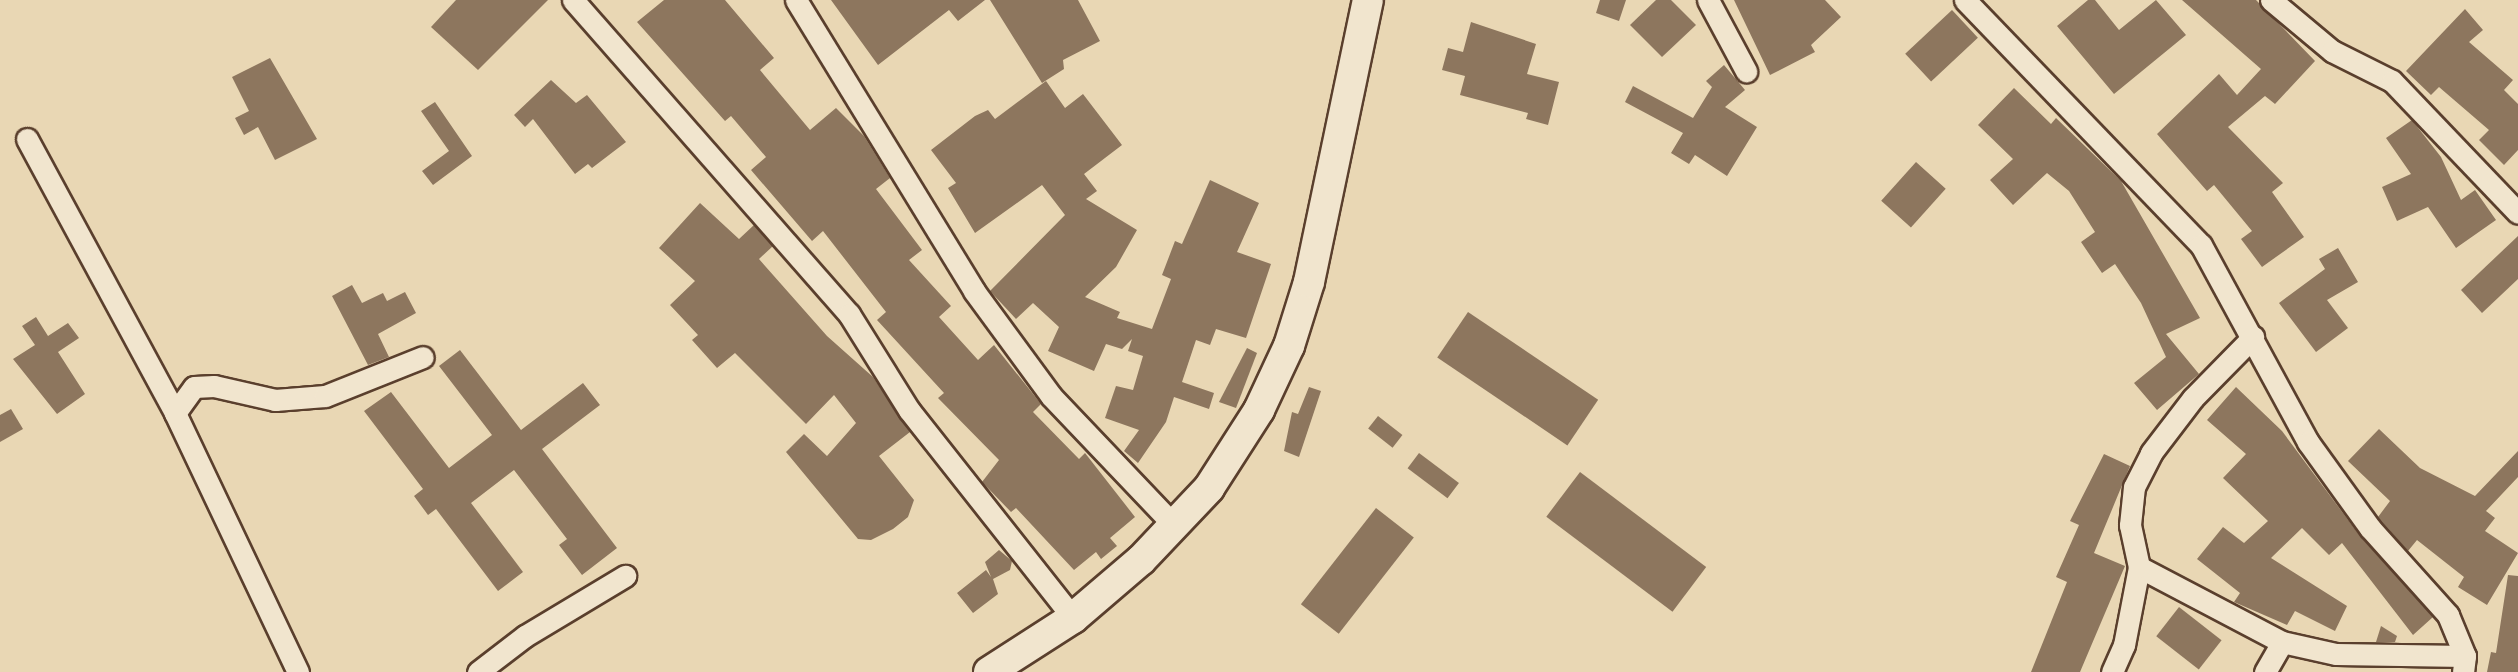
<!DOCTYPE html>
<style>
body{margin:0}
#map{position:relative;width:2518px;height:672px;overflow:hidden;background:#e9d7b4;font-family:"Libre Caslon Text",serif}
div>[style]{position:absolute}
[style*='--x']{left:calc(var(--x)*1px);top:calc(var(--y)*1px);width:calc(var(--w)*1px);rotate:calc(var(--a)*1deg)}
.building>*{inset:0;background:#8d765e;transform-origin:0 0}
.roads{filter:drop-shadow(2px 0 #5a3f2d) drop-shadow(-2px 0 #5a3f2d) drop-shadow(0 2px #5a3f2d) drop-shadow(0 -2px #5a3f2d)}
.street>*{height:21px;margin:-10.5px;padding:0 10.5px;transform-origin:10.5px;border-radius:10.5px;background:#f1e5ce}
.secondary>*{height:30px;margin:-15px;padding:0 15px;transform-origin:15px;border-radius:15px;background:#f1e5ce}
span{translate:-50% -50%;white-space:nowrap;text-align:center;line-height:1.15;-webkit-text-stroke:4.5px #f1e5ce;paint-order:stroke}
</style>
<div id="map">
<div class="building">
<div style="clip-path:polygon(456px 0,548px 0,478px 70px,431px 27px)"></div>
<div style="clip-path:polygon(664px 0,725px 0,774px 58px,760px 70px,810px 130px,836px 108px,864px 136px,890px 178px,876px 189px,922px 250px,909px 260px,951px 306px,939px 317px,978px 360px,994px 345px,1041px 404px,1033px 412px,1079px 459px,1085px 453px,1135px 517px,1110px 538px,1117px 546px,1101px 559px,1096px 552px,1074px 570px,1016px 508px,1011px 512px,982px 482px,999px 460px,938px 398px,944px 393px,877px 320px,886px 312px,823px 231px,812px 241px,751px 170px,766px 157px,731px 116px,725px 121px,637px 22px)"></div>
<div style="clip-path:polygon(831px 0,985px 0,958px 21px,949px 10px,878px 65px)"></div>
<div style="clip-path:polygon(990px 0,1078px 0,1100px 41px,1063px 60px,1064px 69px,1042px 83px)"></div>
<div style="clip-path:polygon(1600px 0,1626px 0,1619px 21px,1596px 13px)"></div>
<div style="clip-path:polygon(1656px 0,1671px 0,1696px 25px,1662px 57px,1630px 25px)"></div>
<div style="clip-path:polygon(1734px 0,1825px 0,1841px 17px,1811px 45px,1815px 52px,1770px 75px)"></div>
<div style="clip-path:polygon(2088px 0,2095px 0,2119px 30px,2156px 0,2186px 35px,2114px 94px,2057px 26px)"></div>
<div style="clip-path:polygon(2182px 0,2256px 0,2315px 61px,2275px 104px,2265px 96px,2228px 127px,2283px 183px,2272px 192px,2304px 237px,2262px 267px,2241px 239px,2252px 231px,2214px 185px,2207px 191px,2157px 134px,2219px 74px,2237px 95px,2261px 69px)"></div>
<div style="clip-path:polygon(2465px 9px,2483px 30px,2469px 42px,2513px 80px,2504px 90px,2518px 104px,2518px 150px,2504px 165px,2479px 140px,2489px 130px,2439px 87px,2431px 95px,2406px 71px)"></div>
<div style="left:1952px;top:10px;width:38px;height:64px;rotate:47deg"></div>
<div style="clip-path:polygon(1471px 22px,1536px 44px,1527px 74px,1559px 82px,1548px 125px,1526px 119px,1528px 113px,1460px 95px,1465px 76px,1442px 70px,1448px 48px,1463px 52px)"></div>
<div style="clip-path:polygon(270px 58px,317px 139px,275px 160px,258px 127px,244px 135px,235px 118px,249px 111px,232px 77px)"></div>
<div style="clip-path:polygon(1724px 65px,1745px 90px,1725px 107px,1757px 127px,1727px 176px,1695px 155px,1689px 164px,1671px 153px,1683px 133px,1625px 102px,1633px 86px,1693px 118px,1712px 87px,1706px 81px)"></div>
<div style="clip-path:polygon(551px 80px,576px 103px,587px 95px,626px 142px,592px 168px,588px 164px,575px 174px,533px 119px,525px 127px,514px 115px)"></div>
<div style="clip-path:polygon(1046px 81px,1065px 108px,1083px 94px,1122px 145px,1084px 174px,1097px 191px,1086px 199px,1137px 230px,1116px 267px,1085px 297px,1120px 312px,1117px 318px,1152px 329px,1171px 279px,1162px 275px,1175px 241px,1182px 244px,1210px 180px,1259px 203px,1237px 252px,1271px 264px,1246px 338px,1216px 329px,1210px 345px,1196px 340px,1182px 382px,1214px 393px,1209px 409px,1174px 397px,1166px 422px,1138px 463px,1124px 451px,1139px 430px,1105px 418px,1116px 386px,1133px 390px,1143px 356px,1128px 351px,1132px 339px,1122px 349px,1106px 344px,1094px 371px,1048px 351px,1059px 327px,1033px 303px,1016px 319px,990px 291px,1065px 215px,1042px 185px,975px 233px,948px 188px,956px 183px,931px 150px,975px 116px,988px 110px,995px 119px)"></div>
<div style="clip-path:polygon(2014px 88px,2051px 124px,2056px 118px,2121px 181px,2200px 318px,2166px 334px,2199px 374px,2157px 410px,2134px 383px,2166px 357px,2141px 303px,2115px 264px,2102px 273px,2081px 242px,2095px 232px,2069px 191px,2047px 173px,2013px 205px,1990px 180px,2013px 159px,1978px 125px)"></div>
<div style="clip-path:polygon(435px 102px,472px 156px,433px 185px,422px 171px,449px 151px,421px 111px)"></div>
<div style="clip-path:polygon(2412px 120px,2441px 157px,2461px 200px,2475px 190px,2496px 220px,2456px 248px,2428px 207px,2397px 221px,2382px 187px,2411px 174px,2386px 138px)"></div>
<div style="left:1916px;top:162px;width:40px;height:52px;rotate:42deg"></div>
<div style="clip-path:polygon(700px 203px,739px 239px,754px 225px,773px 246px,759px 259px,827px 336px,873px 377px,910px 432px,879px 456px,914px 500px,908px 517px,893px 529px,871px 540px,858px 539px,786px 452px,804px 434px,827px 456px,856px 423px,834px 395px,806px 424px,735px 353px,717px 368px,692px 340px,698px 335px,670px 305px,695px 281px,659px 248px)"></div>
<div style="clip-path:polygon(2518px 236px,2518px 279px,2482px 313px,2461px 290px)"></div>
<div style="clip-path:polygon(2338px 248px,2358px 282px,2327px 300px,2348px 328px,2316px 352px,2279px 303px,2325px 269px,2319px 259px)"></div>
<div style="clip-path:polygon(352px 285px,362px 303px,383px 293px,387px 301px,405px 292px,416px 313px,378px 334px,389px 357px,368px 365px,332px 296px)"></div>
<div style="left:1468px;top:312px;width:157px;height:55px;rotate:34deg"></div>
<div style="clip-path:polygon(36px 317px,48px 336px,68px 323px,79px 338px,58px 352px,85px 394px,57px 414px,13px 359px,35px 345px,22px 326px)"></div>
<div style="clip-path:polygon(1247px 348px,1257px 353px,1236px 408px,1219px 402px)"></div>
<div style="clip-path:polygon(460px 350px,521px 430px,583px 383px,600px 405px,542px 449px,617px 548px,582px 575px,559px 545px,567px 539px,514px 470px,471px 503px,523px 572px,498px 591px,436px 509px,428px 515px,414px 496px,423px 489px,364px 411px,391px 392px,449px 468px,492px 435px,439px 366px)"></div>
<div style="clip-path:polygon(1309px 387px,1321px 391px,1299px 457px,1284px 451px,1292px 412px,1298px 414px)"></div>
<div style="clip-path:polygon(2236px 387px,2282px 431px,2360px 536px,2433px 617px,2413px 635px,2342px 543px,2329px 555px,2302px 528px,2271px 558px,2347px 606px,2335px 631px,2295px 611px,2287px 625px,2234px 602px,2240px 593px,2197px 559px,2223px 527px,2244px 543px,2268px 521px,2223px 478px,2246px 454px,2207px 420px)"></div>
<div style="clip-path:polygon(11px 409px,23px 429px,0 442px,0 415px)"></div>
<div style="left:1378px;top:416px;width:31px;height:16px;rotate:38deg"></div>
<div style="clip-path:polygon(2379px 429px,2420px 468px,2475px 496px,2518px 451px,2518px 477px,2486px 511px,2495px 518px,2485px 531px,2518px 553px,2487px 605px,2458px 587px,2464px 577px,2417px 540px,2408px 551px,2378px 517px,2390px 501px,2348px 461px)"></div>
<div style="left:1419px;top:453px;width:50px;height:19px;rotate:37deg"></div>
<div style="clip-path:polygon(2104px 454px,2130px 466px,2094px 553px,2125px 566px,2080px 672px,2031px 672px,2067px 582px,2056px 577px,2079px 525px,2070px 521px)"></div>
<div style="left:1580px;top:472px;width:158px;height:56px;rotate:37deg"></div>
<div style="left:1376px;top:508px;width:48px;height:122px;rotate:38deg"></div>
<div style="clip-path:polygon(999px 550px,1012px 561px,1010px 570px,993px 579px,998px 594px,973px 613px,957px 593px,986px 570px,991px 577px,985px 562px)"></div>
<div style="clip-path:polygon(2508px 575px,2518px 576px,2518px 672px,2487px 672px,2491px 652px,2496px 653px)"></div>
<div style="left:2179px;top:607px;width:54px;height:37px;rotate:38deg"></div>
<div style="clip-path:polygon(2381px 626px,2397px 636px,2395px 642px,2376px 642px)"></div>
</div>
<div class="roads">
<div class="street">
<div style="--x:573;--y:0;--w:418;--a:48.7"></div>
<div style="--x:849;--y:314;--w:113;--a:58"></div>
<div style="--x:909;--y:410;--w:265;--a:51.7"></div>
<div style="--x:796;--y:0;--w:341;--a:58.5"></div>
<div style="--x:974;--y:291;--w:130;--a:53.7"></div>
<div style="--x:1051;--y:396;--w:178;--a:46.4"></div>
<div style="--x:1708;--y:0;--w:81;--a:61.8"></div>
<div style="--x:1965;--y:0;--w:340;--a:46.1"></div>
<div style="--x:2201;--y:245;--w:224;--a:61.5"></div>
<div style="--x:2308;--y:442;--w:106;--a:54.2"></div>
<div style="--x:2370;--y:528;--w:117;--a:48.1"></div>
<div style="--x:2448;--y:615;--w:44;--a:67.5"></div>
<div style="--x:2465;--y:656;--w:16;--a:97"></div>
<div style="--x:2271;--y:0;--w:80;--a:39.9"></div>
<div style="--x:2332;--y:51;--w:67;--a:26.6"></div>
<div style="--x:2392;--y:81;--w:182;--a:46.3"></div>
<div style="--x:27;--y:139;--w:311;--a:61.6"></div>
<div style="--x:175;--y:413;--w:287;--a:64.6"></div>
<div style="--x:175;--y:413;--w:32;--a:-54"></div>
<div style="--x:194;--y:387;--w:20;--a:-3"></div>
<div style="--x:214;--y:386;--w:63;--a:12.9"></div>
<div style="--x:275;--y:400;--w:50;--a:-4.6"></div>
<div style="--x:325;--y:396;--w:105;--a:-21.7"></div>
<div style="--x:2139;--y:567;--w:161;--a:27.7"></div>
<div style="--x:2282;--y:642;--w:55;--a:12.5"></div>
<div style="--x:2336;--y:654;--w:129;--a:0.9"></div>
<div style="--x:478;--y:672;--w:59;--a:-37.5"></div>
<div style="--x:525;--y:636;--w:117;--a:-31"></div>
<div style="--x:2112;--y:672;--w:30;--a:-66"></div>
<div style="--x:2124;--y:645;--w:79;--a:-79.1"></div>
<div style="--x:2139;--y:567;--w:43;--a:-102.1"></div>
<div style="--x:2130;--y:525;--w:38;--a:-84"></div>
<div style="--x:2134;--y:487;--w:38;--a:-63"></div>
<div style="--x:2151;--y:453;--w:69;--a:-52.6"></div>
<div style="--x:2193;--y:398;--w:86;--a:-45.5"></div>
<div style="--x:2265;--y:672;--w:34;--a:-60"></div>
</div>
<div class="secondary">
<div style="--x:989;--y:672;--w:100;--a:-32.7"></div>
<div style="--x:1073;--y:618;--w:89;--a:-40.5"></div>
<div style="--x:1141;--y:560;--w:99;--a:-46.6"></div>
<div style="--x:1209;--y:488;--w:93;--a:-57.3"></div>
<div style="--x:1259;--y:410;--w:71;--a:-64.9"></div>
<div style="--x:1289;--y:346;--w:67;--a:-72.6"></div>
<div style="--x:1309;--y:282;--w:288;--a:-78.2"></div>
</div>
</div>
</div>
